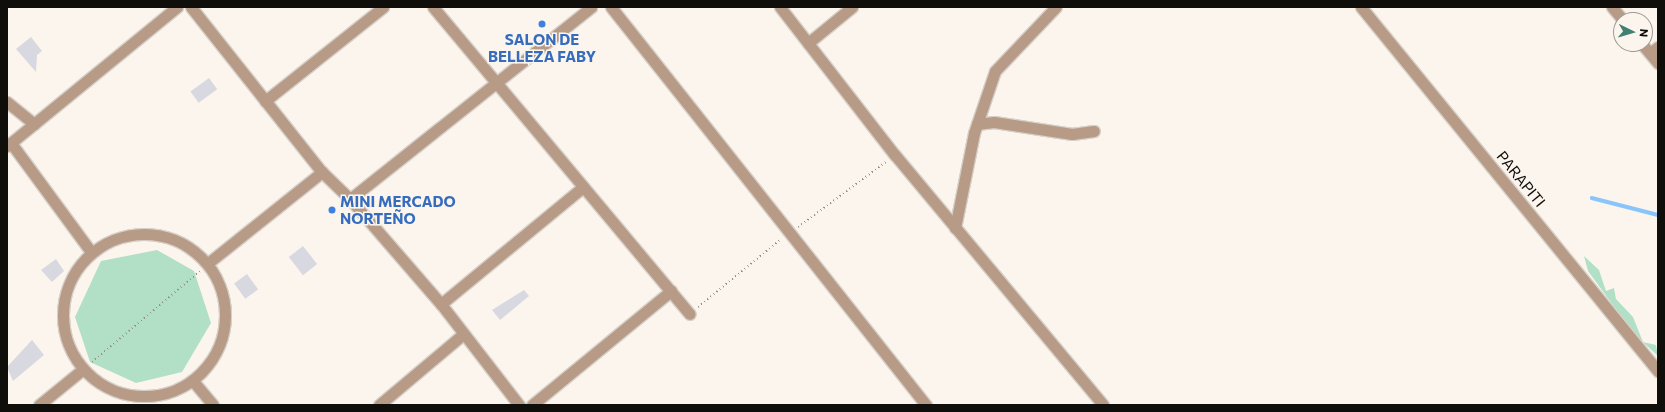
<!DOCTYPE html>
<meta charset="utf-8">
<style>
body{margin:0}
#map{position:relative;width:1665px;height:412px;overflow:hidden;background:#fcf5ed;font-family:Commissioner,sans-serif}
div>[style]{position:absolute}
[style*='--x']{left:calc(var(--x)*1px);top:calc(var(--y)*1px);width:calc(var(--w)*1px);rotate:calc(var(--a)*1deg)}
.green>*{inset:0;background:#b1e0c7}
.stream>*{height:3.5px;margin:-1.75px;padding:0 1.75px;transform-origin:1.75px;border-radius:1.75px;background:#89c5fb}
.building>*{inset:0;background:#d8d8e1;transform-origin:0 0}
.path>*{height:2px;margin-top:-1px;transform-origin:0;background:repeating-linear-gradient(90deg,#95908a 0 1px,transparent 0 4px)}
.roads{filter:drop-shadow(1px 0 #d6d0c9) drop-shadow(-1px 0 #d6d0c9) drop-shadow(0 1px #d6d0c9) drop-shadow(0 -1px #d6d0c9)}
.minor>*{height:11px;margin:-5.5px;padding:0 5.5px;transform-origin:5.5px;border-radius:5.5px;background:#b79b86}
.minor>.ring{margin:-5.5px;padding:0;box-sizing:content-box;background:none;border:11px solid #b79b86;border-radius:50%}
.dots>*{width:11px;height:11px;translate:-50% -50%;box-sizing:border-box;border:2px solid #fcf5ed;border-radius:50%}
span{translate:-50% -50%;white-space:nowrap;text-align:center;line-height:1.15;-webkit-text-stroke:3px #fcf5ed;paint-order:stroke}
.shop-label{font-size:15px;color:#366cbe;font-weight:700}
.left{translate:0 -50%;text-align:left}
.street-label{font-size:15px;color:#100e0b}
.frame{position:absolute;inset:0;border:8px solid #100e0b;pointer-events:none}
.north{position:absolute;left:1613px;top:12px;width:40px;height:40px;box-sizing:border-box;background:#fcf5ed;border:1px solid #9e9993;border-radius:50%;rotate:95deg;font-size:11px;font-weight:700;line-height:16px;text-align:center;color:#100e0b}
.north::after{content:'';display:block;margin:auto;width:14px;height:18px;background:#408171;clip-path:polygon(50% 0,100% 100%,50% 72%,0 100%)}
</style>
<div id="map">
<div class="green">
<div style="clip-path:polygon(157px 250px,194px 271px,211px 323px,182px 372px,136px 383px,90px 362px,75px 317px,101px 261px)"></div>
<div style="clip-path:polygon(1584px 256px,1599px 270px,1606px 291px,1614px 288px,1616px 299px,1633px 317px,1643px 342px,1656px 345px,1658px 356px,1634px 334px,1588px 271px)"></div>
</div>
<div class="stream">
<div style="--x:1592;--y:198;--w:68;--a:14.4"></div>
</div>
<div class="building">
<div style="clip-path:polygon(31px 37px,42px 51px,37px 55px,36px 72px,16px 49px)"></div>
<div style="left:209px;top:78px;width:14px;height:23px;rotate:54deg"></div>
<div style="left:303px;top:246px;width:23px;height:18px;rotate:52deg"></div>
<div style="clip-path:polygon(56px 259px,64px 271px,52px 282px,41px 270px)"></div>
<div style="left:247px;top:274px;width:19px;height:16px;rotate:54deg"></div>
<div style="clip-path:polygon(524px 290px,529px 296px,500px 320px,492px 310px)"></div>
<div style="clip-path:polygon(32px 340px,44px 355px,13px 381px,7px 367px)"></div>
</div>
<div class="path">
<div style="--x:798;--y:227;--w:109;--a:-36.5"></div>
<div style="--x:698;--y:307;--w:107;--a:-39.3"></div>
<div style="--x:92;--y:362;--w:141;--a:-40.1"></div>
</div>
<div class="roads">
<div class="minor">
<div style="--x:191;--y:7;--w:211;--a:51.6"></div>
<div style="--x:322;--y:172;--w:39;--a:44"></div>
<div style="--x:350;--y:199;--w:308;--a:-38.5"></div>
<div style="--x:433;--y:7;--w:400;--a:50.1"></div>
<div style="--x:611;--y:7;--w:508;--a:51.64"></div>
<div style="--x:780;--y:7;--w:187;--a:52.2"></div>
<div style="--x:895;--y:155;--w:325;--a:50.2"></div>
<div style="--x:1361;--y:7;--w:470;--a:50.8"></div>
<div style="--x:1612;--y:7;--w:17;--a:50"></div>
<div style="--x:808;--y:43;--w:57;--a:-39.3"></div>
<div style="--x:1642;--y:44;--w:25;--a:50"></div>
<div style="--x:1650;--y:53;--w:10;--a:-37"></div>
<div style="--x:265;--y:101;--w:151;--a:-38.5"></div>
<div style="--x:7;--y:102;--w:35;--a:39"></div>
<div style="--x:977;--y:124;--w:17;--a:-7"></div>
<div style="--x:994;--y:122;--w:79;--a:8.7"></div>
<div style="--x:1072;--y:134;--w:22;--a:-8"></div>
<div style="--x:11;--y:143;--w:135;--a:53.7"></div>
<div style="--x:7;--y:146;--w:220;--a:-39.3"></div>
<div style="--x:350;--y:199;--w:139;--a:49.1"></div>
<div style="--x:441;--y:304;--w:128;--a:52.3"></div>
<div style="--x:955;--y:228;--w:97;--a:-78.7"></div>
<div style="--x:974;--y:133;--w:65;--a:-71.3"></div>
<div style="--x:995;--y:71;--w:88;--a:-46.4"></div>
<div class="ring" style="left:63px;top:234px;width:151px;height:151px"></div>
<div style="--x:208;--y:263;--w:146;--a:-38.6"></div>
<div style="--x:441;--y:304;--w:184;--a:-39.5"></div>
<div style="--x:193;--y:381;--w:31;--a:50"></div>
<div style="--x:39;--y:405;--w:57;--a:-39.3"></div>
<div style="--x:379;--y:405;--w:109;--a:-40.1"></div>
<div style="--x:532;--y:405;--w:180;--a:-39.4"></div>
</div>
</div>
<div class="dots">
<div style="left:542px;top:24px;background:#3f7fe0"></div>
<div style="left:332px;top:210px;background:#3f7fe0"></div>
</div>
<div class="shop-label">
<span style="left:542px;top:48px">SALON DE<br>BELLEZA FABY</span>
<span class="left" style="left:340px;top:210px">MINI MERCADO<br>NORTEÑO</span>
</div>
<div class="street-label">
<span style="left:1521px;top:179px;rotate:51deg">PARAPITI</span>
</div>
<div class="frame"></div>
<div class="north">N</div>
</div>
